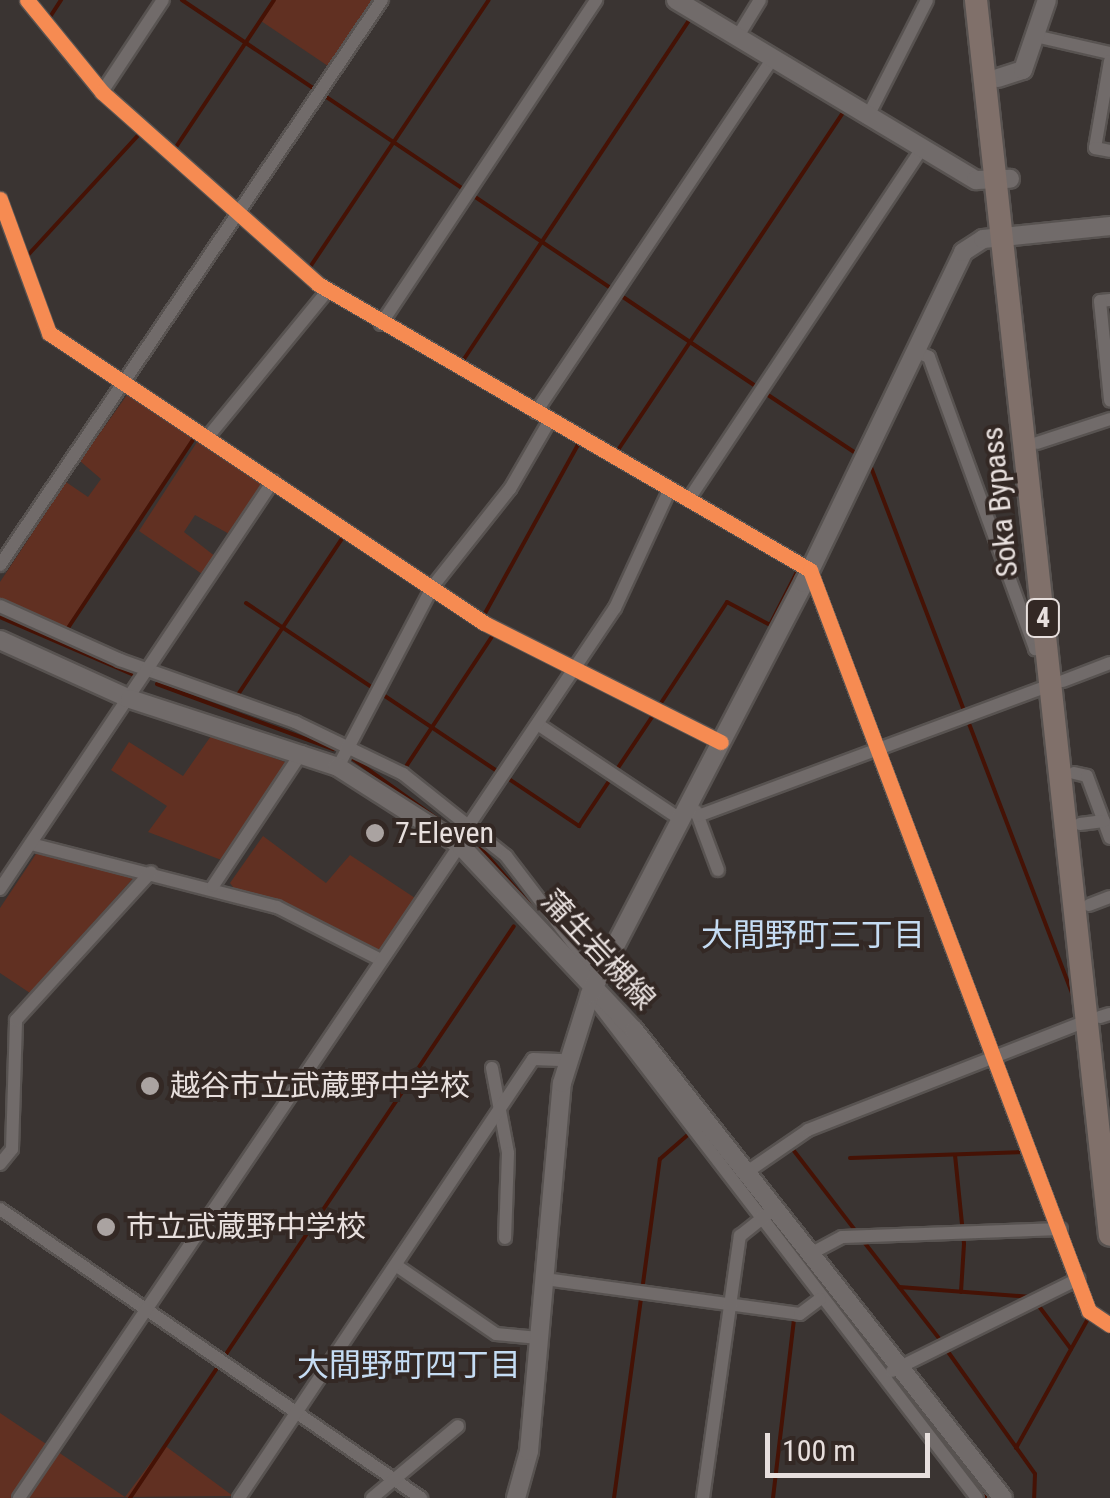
<!DOCTYPE html>
<meta charset="utf-8">
<style>
body{margin:0}
#map{position:relative;width:1110px;height:1498px;overflow:hidden;background:#3a3432;font-family:"Roboto Condensed","Noto Sans JP",sans-serif}
div>[style]{position:absolute}
[style*='--x']{left:calc(var(--x)*1px);top:calc(var(--y)*1px);width:calc(var(--w)*1px);rotate:calc(var(--a)*1deg)}
.green>*{inset:0;background:#613022}
.stream>*{height:4px;margin:-2px;padding:0 2px;transform-origin:2px;border-radius:2px;background:#451205}
.roads{filter:drop-shadow(2px 0 #585351) drop-shadow(-2px 0 #585351) drop-shadow(0 2px #585351) drop-shadow(0 -2px #585351)}
.street>*{height:12px;margin:-6px;padding:0 6px;transform-origin:6px;border-radius:6px;background:#716b6a}
.secondary>*{height:18px;margin:-9px;padding:0 9px;transform-origin:9px;border-radius:9px;background:#716b6a}
.highway>*{height:22px;margin:-11px;padding:0 11px;transform-origin:11px;border-radius:11px;background:#80706a}
.cycleway>*{height:15px;margin:-7.5px;padding:0 7.5px;transform-origin:7.5px;border-radius:7.5px;background:#f68b52}
.dots>*{width:28px;height:28px;translate:-50% -50%;box-sizing:border-box;border:5px solid #332824;border-radius:50%}
span{translate:-50% -50%;white-space:nowrap;text-align:center;line-height:1.15;-webkit-text-stroke:8px #332824;paint-order:stroke}
.shield-label span{padding:2px 8px;background:#332824;border:2px solid;border-radius:8px;-webkit-text-stroke-width:0}
.shield-label{font-size:28px;color:#e7dfdd;font-weight:700}
.street-label{font-size:30px;color:#e7dfdd}
.poi-label{font-size:30px;color:#e7dfdd}
.left{translate:0 -50%;text-align:left}
.neighbourhood-label{font-size:32px;color:#c5dcf3}
.scale{position:absolute;left:765px;top:1433px;width:165px;height:45px;box-sizing:border-box;border:5px solid #e7dfdd;border-top:0;padding-left:12px;font-size:30px;line-height:35px;white-space:nowrap;color:#e7dfdd;-webkit-text-stroke:8px #332824;paint-order:stroke}
</style>
<div id="map">
<div class="green">
<div style="clip-path:polygon(274px 0,372px 0,328px 66px,261px 21px)"></div>
<div style="clip-path:polygon(127px 395px,192px 438px,64px 631px,0 601px,0 582px,66px 482px,88px 497px,101px 479px,80px 461px)"></div>
<div style="clip-path:polygon(197px 442px,265px 486px,231px 535px,195px 515px,184px 532px,216px 557px,205px 576px,139px 531px)"></div>
<div style="clip-path:polygon(211px 736px,288px 763px,224px 861px,148px 832px,167px 806px,111px 770px,129px 742px,183px 776px)"></div>
<div style="clip-path:polygon(263px 836px,326px 883px,350px 855px,415px 898px,377px 953px,309px 916px,236px 891px,230px 883px)"></div>
<div style="clip-path:polygon(38px 851px,138px 873px,30px 993px,0 973px,0 908px)"></div>
<div style="clip-path:polygon(0 1413px,125px 1497px,164px 1445px,233px 1496px,0 1498px)"></div>
</div>
<div class="stream">
<div style="--x:182;--y:0;--w:518;--a:33.9"></div>
<div style="--x:48;--y:20;--w:24;--a:-57"></div>
<div style="--x:174;--y:150;--w:180;--a:-56.3"></div>
<div style="--x:28;--y:255;--w:166;--a:-47.4"></div>
<div style="--x:310;--y:267;--w:321;--a:-56.2"></div>
<div style="--x:620;--y:295;--w:165;--a:33.9"></div>
<div style="--x:462;--y:362;--w:412;--a:-56.4"></div>
<div style="--x:765;--y:393;--w:110;--a:33.5"></div>
<div style="--x:618;--y:450;--w:407;--a:-56.3"></div>
<div style="--x:869;--y:462;--w:582;--a:69.08"></div>
<div style="--x:246;--y:603;--w:401;--a:33.8"></div>
<div style="--x:579;--y:826;--w:135;--a:-56.2"></div>
<div style="--x:484;--y:615;--w:209;--a:-61.1"></div>
<div style="--x:0;--y:617;--w:144;--a:23.4"></div>
<div style="--x:66;--y:631;--w:233;--a:-56.4"></div>
<div style="--x:157;--y:684;--w:188;--a:20.3"></div>
<div style="--x:237;--y:696;--w:191;--a:-56.3"></div>
<div style="--x:659;--y:706;--w:124;--a:-56.8"></div>
<div style="--x:727;--y:602;--w:49;--a:28.1"></div>
<div style="--x:770;--y:625;--w:62;--a:-63"></div>
<div style="--x:352;--y:758;--w:162;--a:35.5"></div>
<div style="--x:484;--y:852;--w:113;--a:49"></div>
<div style="--x:405;--y:768;--w:159;--a:-56.5"></div>
<div style="--x:791;--y:1147;--w:110;--a:52.4"></div>
<div style="--x:955;--y:1155;--w:89;--a:84.2"></div>
<div style="--x:964;--y:1244;--w:48;--a:93.6"></div>
<div style="--x:850;--y:1158;--w:175;--a:-2"></div>
<div style="--x:864;--y:1242;--w:125;--a:52.1"></div>
<div style="--x:800;--y:1254;--w:139;--a:52.3"></div>
<div style="--x:899;--y:1287;--w:133;--a:4.3"></div>
<div style="--x:1032;--y:1297;--w:65;--a:53.1"></div>
<div style="--x:946;--y:1349;--w:153;--a:54.5"></div>
<div style="--x:1035;--y:1474;--w:24;--a:92"></div>
<div style="--x:224;--y:1357;--w:519;--a:-56.07"></div>
<div style="--x:897;--y:1379;--w:150;--a:52.6"></div>
<div style="--x:1016;--y:1448;--w:150;--a:-60.9"></div>
<div style="--x:130;--y:1498;--w:160;--a:-56.2"></div>
<div style="--x:614;--y:1498;--w:342;--a:-82.3"></div>
<div style="--x:660;--y:1159;--w:37;--a:-41"></div>
<div style="--x:773;--y:1498;--w:180;--a:-83.3"></div>
</div>
<div class="roads">
<div class="street">
<div style="--x:27;--y:0;--w:119;--a:50.8"></div>
<div style="--x:102;--y:92;--w:289;--a:41.6"></div>
<div style="--x:318;--y:284;--w:569;--a:30.17"></div>
<div style="--x:810;--y:570;--w:792;--a:69.37"></div>
<div style="--x:1089;--y:1311;--w:25;--a:34"></div>
<div style="--x:738;--y:36;--w:42;--a:-58.6"></div>
<div style="--x:1035;--y:36;--w:77;--a:12.8"></div>
<div style="--x:1110;--y:61;--w:88;--a:99.8"></div>
<div style="--x:1095;--y:148;--w:15;--a:11"></div>
<div style="--x:102;--y:92;--w:110;--a:-56.5"></div>
<div style="--x:867;--y:118;--w:132;--a:-63"></div>
<div style="--x:0;--y:199;--w:143;--a:69.9"></div>
<div style="--x:49;--y:333;--w:523;--a:33.69"></div>
<div style="--x:484;--y:623;--w:265;--a:26.7"></div>
<div style="--x:1110;--y:300;--w:10;--a:174"></div>
<div style="--x:1100;--y:301;--w:100;--a:84.2"></div>
<div style="--x:381;--y:324;--w:389;--a:-56.4"></div>
<div style="--x:915;--y:351;--w:15;--a:23"></div>
<div style="--x:929;--y:357;--w:311;--a:70"></div>
<div style="--x:1035;--y:649;--w:11;--a:-10"></div>
<div style="--x:536;--y:412;--w:426;--a:-56.2"></div>
<div style="--x:207;--y:438;--w:191;--a:-50.7"></div>
<div style="--x:1037;--y:443;--w:77;--a:-18.2"></div>
<div style="--x:689;--y:499;--w:419;--a:-56.4"></div>
<div style="--x:0;--y:565;--w:682;--a:-55.94"></div>
<div style="--x:0;--y:606;--w:132;--a:24.2"></div>
<div style="--x:120;--y:660;--w:186;--a:19.5"></div>
<div style="--x:295;--y:722;--w:120;--a:25.7"></div>
<div style="--x:403;--y:774;--w:132;--a:38.5"></div>
<div style="--x:506;--y:856;--w:151;--a:52.5"></div>
<div style="--x:1063;--y:681;--w:50;--a:-21"></div>
<div style="--x:539;--y:725;--w:169;--a:33.7"></div>
<div style="--x:338;--y:767;--w:204;--a:-62.3"></div>
<div style="--x:433;--y:586;--w:124;--a:-51.6"></div>
<div style="--x:510;--y:489;--w:80;--a:-59.9"></div>
<div style="--x:1074;--y:773;--w:13;--a:13"></div>
<div style="--x:1087;--y:776;--w:66;--a:69.6"></div>
<div style="--x:696;--y:811;--w:63;--a:69.6"></div>
<div style="--x:698;--y:816;--w:377;--a:-20.4"></div>
<div style="--x:1080;--y:824;--w:24;--a:-7"></div>
<div style="--x:469;--y:825;--w:262;--a:-56.1"></div>
<div style="--x:615;--y:608;--w:131;--a:-65.2"></div>
<div style="--x:31;--y:844;--w:254;--a:14.4"></div>
<div style="--x:277;--y:907;--w:114;--a:27"></div>
<div style="--x:213;--y:886;--w:161;--a:-56.4"></div>
<div style="--x:0;--y:889;--w:491;--a:-56.2"></div>
<div style="--x:1089;--y:905;--w:22;--a:-21"></div>
<div style="--x:590;--y:994;--w:635;--a:52.48"></div>
<div style="--x:1100;--y:1017;--w:10;--a:-17"></div>
<div style="--x:492;--y:1068;--w:86;--a:79.3"></div>
<div style="--x:508;--y:1153;--w:85;--a:92"></div>
<div style="--x:0;--y:1164;--w:19;--a:-51"></div>
<div style="--x:12;--y:1149;--w:129;--a:-88.2"></div>
<div style="--x:16;--y:1020;--w:200;--a:-47.6"></div>
<div style="--x:747;--y:1172;--w:74;--a:-34.5"></div>
<div style="--x:808;--y:1130;--w:299;--a:-21.4"></div>
<div style="--x:0;--y:1209;--w:511;--a:34.47"></div>
<div style="--x:810;--y:1254;--w:36;--a:-28"></div>
<div style="--x:842;--y:1237;--w:219;--a:-2.1"></div>
<div style="--x:397;--y:1266;--w:120;--a:34.5"></div>
<div style="--x:496;--y:1334;--w:43;--a:5.3"></div>
<div style="--x:545;--y:1279;--w:257;--a:7.8"></div>
<div style="--x:800;--y:1314;--w:25;--a:-37"></div>
<div style="--x:892;--y:1371;--w:208;--a:-26.3"></div>
<div style="--x:19;--y:1498;--w:788;--a:-55.97"></div>
<div style="--x:239;--y:1498;--w:528;--a:-56.19"></div>
<div style="--x:533;--y:1059;--w:33;--a:2"></div>
<div style="--x:372;--y:1498;--w:112;--a:-39.9"></div>
<div style="--x:703;--y:1498;--w:265;--a:-82"></div>
<div style="--x:740;--y:1236;--w:45;--a:-38.7"></div>
</div>
<div class="secondary">
<div style="--x:676;--y:0;--w:350;--a:31"></div>
<div style="--x:976;--y:180;--w:34;--a:-2"></div>
<div style="--x:998;--y:78;--w:26;--a:-18"></div>
<div style="--x:1023;--y:70;--w:74;--a:-71.1"></div>
<div style="--x:0;--y:640;--w:143;--a:24.4"></div>
<div style="--x:130;--y:699;--w:219;--a:18.1"></div>
<div style="--x:338;--y:767;--w:145;--a:32.6"></div>
<div style="--x:460;--y:845;--w:254;--a:46.8"></div>
<div style="--x:634;--y:1030;--w:596;--a:51.75"></div>
<div style="--x:516;--y:1498;--w:49;--a:-74.5"></div>
<div style="--x:529;--y:1451;--w:369;--a:-84.9"></div>
<div style="--x:562;--y:1083;--w:93;--a:-72.5"></div>
<div style="--x:590;--y:994;--w:463;--a:-62.5"></div>
<div style="--x:804;--y:583;--w:367;--a:-64.3"></div>
<div style="--x:963;--y:252;--w:24;--a:-33"></div>
<div style="--x:983;--y:239;--w:128;--a:-5.8"></div>
</div>
<div class="highway">
<div style="--x:976;--y:0;--w:1242;--a:83.81"></div>
</div>
</div>
<div class="cycleway">
<div style="--x:27;--y:0;--w:119;--a:50.8"></div>
<div style="--x:102;--y:92;--w:289;--a:41.6"></div>
<div style="--x:318;--y:284;--w:569;--a:30.17"></div>
<div style="--x:810;--y:570;--w:792;--a:69.37"></div>
<div style="--x:1089;--y:1311;--w:25;--a:34"></div>
<div style="--x:0;--y:199;--w:143;--a:69.9"></div>
<div style="--x:49;--y:333;--w:523;--a:33.69"></div>
<div style="--x:484;--y:623;--w:265;--a:26.7"></div>
</div>
<div class="dots">
<div style="left:375px;top:833px;background:#aaa3a1"></div>
<div style="left:150px;top:1086px;background:#aaa3a1"></div>
<div style="left:106px;top:1227px;background:#aaa3a1"></div>
</div>
<div class="shield-label">
<span style="left:1043px;top:618px">4</span>
</div>
<div class="street-label">
<span style="left:1000px;top:502px;rotate:-96deg">Soka Bypass</span>
<span style="left:598px;top:950px;rotate:47deg">蒲生岩槻線</span>
</div>
<div class="poi-label">
<span class="left" style="left:395px;top:833px">7-Eleven</span>
<span class="left" style="left:170px;top:1086px">越谷市立武蔵野中学校</span>
<span class="left" style="left:126px;top:1227px">市立武蔵野中学校</span>
</div>
<div class="neighbourhood-label">
<span style="left:813px;top:935px">大間野町三丁目</span>
<span style="left:409px;top:1365px">大間野町四丁目</span>
</div>
<div class="scale">100 m</div>
</div>
